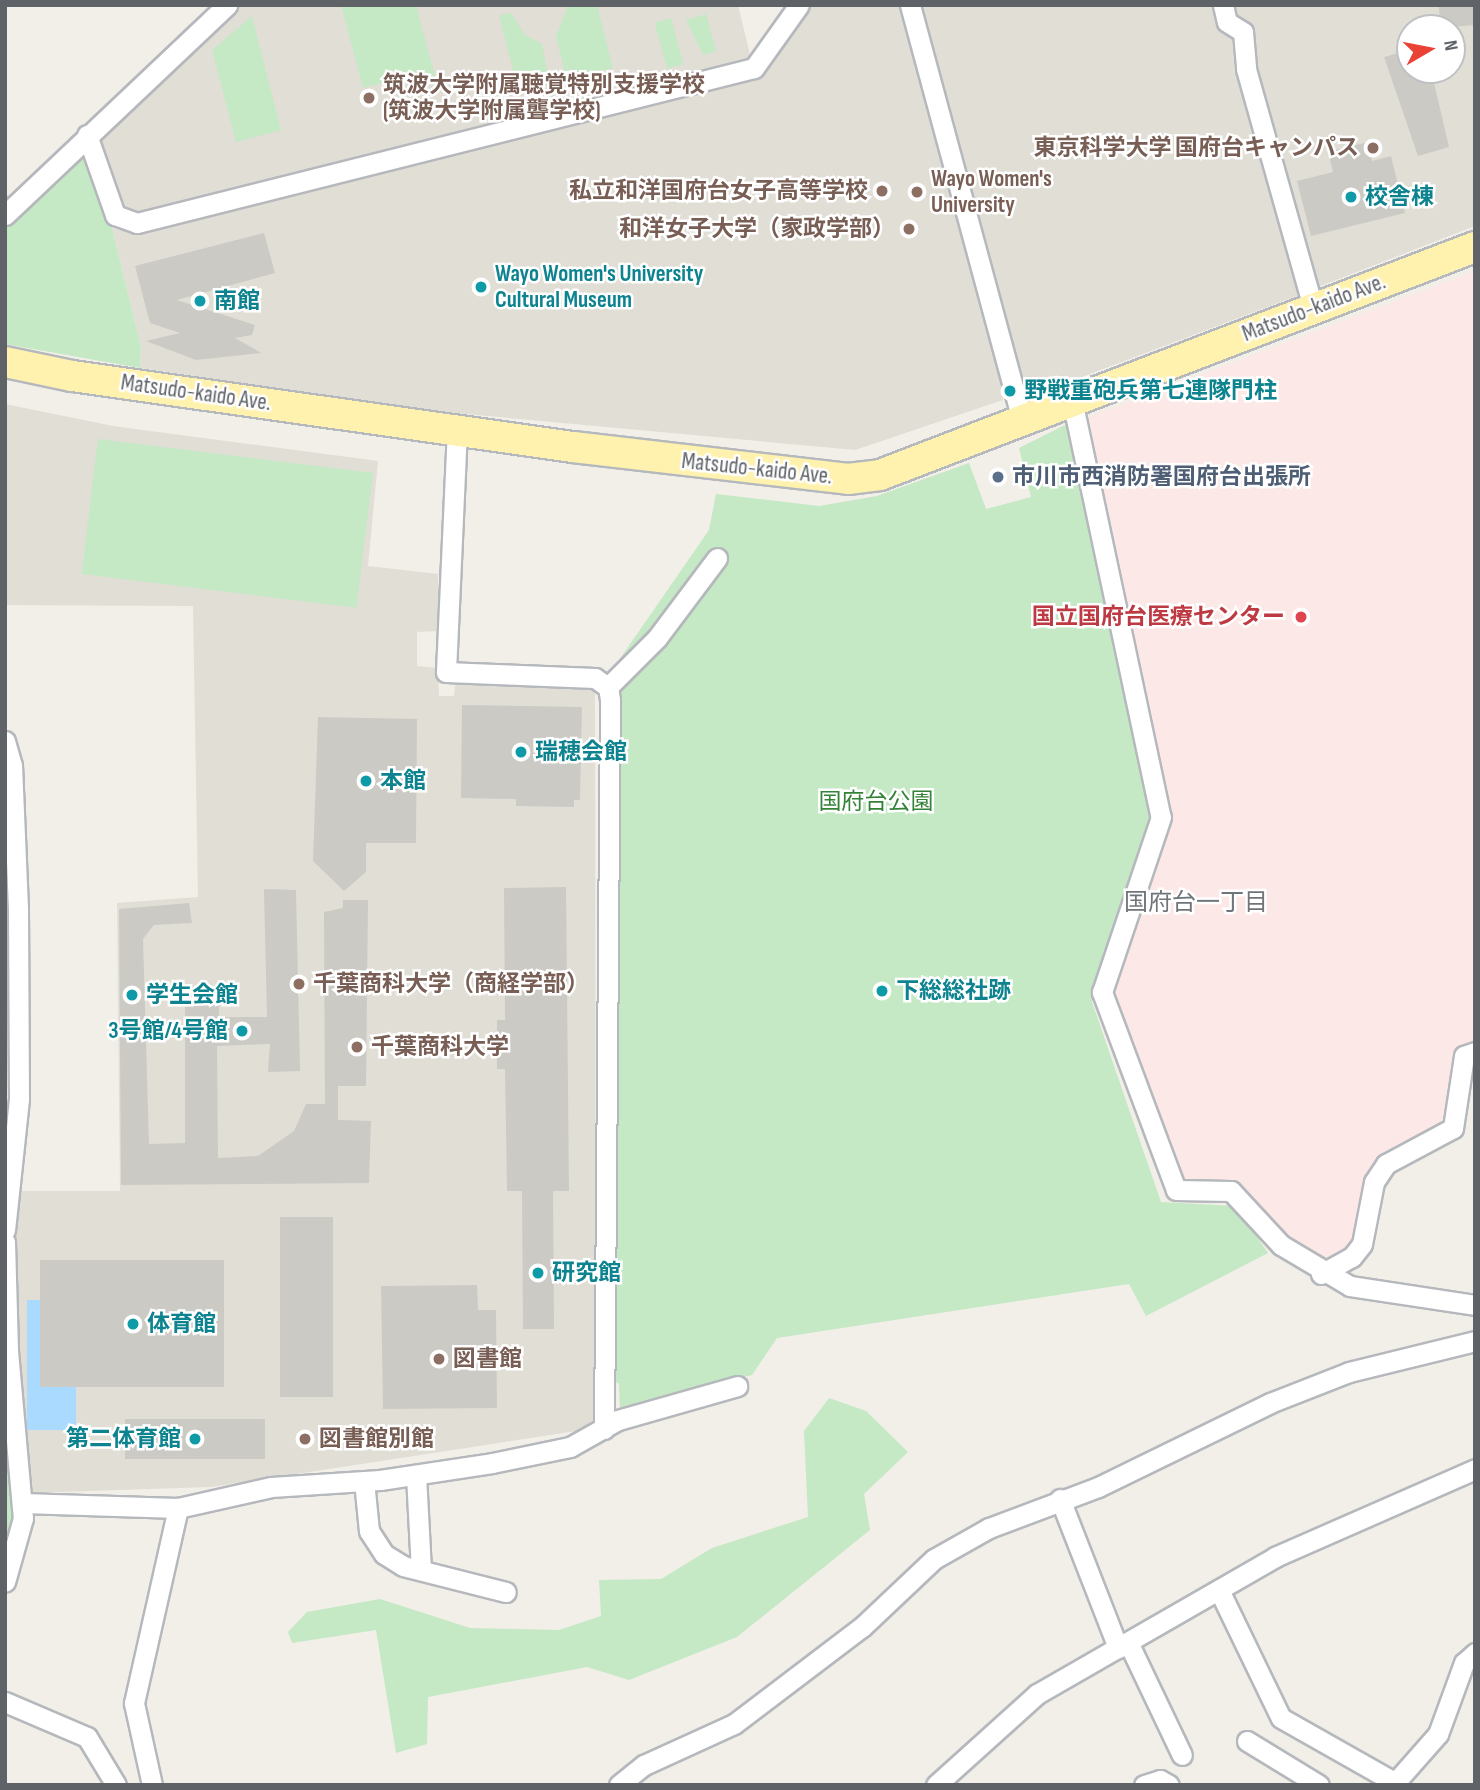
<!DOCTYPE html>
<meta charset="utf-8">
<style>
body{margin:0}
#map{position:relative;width:1480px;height:1790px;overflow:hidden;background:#f1efe8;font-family:"Sofia Sans Condensed","Noto Sans JP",sans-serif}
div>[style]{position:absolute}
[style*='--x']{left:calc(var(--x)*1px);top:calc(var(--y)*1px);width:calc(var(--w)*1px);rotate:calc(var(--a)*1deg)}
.education>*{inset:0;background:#e1ded6}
.medical>*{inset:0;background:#fce8e6}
.green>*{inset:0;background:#c5e8c5;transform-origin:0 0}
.water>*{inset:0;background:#aadaff;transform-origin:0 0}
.building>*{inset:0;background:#cccac5;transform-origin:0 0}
.roads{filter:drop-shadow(2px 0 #b5b8bc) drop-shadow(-2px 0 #b5b8bc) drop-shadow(0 2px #b5b8bc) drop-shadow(0 -2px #b5b8bc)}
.minor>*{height:19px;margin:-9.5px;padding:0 9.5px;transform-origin:9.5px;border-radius:9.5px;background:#fff}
.primary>*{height:30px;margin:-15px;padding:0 15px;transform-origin:15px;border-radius:15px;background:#fff2af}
.dots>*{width:19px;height:19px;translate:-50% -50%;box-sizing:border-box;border:4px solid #fff;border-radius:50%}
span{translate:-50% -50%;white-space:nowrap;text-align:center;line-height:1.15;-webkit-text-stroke:5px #fff;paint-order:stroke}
.education-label{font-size:23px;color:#785e54;font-weight:700}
.left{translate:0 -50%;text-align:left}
.right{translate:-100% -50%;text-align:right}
.culture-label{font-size:23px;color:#0d838f;font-weight:700}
.street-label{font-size:23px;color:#5f6368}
.service-label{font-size:23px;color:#4e5e75;font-weight:700}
.health-label{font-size:23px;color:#be3a42;font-weight:700}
.park-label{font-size:23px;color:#348238}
.neighbourhood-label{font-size:24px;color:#70757a}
.frame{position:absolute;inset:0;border:7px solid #5f6368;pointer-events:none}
.north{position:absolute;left:1396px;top:14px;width:70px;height:70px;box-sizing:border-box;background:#fff;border:2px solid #bfc1c3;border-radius:50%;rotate:80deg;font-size:19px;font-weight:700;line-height:28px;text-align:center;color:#5f6368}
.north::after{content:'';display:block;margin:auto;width:24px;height:32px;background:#ea4335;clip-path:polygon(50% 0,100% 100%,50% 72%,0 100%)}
</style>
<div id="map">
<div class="education">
<div style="clip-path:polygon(235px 5px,738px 5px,751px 59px,137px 217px,120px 207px,97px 135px)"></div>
<div style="clip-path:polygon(806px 5px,905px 5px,1005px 381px,1003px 400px,855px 450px,444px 412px,140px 368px,141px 347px,112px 228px,134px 233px,756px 75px)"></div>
<div style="clip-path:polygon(921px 5px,1217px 5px,1223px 28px,1235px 39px,1302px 294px,1029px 397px,1023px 393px)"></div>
<div style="clip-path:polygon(evenodd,1229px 5px,1475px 5px,1475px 226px,1313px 289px,1250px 67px,1250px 27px,1229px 5px,1410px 28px,1452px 28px,1452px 70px,1410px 70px,1410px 28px)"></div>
<div style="clip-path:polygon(5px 404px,113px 426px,378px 461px,368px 566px,438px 574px,438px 631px,417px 632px,417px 666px,438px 668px,439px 696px,454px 696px,455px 686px,466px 681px,595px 684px,596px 1428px,211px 1487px,28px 1493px,12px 1340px,17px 1191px,120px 1191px,117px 903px,198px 897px,193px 606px,5px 605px)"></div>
</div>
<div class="medical">
<div style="clip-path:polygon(1475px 271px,1475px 1049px,1437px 1129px,1373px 1166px,1355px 1236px,1349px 1248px,1327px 1262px,1286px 1243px,1250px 1196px,1227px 1180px,1174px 1183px,1106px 989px,1170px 817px,1086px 418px)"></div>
</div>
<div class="green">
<div style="clip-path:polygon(341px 5px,416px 5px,436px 80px,417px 86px,405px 77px,363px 88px)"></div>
<div style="clip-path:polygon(568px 5px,597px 5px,613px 68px,567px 81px,556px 37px)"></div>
<div style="clip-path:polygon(511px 13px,525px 35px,542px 44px,550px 85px,518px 89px,499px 15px)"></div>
<div style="clip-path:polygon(706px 14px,716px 51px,703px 55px,686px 20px)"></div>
<div style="clip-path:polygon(252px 16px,281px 130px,236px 142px,212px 50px)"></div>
<div style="left:671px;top:18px;width:48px;height:17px;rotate:75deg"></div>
<div style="clip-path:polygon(81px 154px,90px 159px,112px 228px,141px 347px,140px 368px,5px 344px,5px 195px,32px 201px)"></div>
<div style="clip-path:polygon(1067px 424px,1151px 816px,1092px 1002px,1161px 1202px,1235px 1206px,1268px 1253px,1146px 1316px,1129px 1284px,777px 1338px,752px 1375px,620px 1409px,619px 1384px,611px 1379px,610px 688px,617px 663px,709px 530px,716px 494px,819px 506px,877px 496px,969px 463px,986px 509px,1031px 497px,1019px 448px)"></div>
<div style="left:98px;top:439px;width:277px;height:136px;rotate:7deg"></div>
<div style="clip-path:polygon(5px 1396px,15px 1496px,10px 1569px,5px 1569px)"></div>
<div style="clip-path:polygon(829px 1398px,866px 1411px,908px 1452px,864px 1494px,870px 1530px,737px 1637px,629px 1680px,587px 1667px,428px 1697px,427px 1744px,396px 1753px,376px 1630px,292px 1643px,288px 1632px,307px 1612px,380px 1599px,470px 1628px,559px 1630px,601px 1616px,599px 1580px,661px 1579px,712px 1548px,808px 1517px,804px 1431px)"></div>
</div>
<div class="water">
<div style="left:27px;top:1300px;width:49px;height:130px"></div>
</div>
<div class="building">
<div style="clip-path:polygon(1439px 5px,1475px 5px,1475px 25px,1440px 28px)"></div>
<div style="clip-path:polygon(1410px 50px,1410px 70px,1431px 70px,1449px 147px,1418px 156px,1384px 57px)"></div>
<div style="clip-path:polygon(1368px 142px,1372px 161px,1391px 156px,1405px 213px,1311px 236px,1297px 181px,1333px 172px,1328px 152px)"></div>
<div style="clip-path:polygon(264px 233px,275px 273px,177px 300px,255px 325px,252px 335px,235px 338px,261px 353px,196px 360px,146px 341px,180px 333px,150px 323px,135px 266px)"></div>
<div style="clip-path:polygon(462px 705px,582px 707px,580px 800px,574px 800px,574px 807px,516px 806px,516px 799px,461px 798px)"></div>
<div style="clip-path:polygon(318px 717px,417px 719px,416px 843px,366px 843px,366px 872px,344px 891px,313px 861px)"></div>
<div style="clip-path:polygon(566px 887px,569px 1191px,553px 1191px,554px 1329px,523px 1329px,522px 1191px,507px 1191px,505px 1069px,497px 1069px,497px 1020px,505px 1020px,504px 888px)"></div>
<div style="clip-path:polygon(264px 889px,296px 890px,300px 1071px,268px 1072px,270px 1044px,217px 1046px,218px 1158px,258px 1156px,294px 1131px,306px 1104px,325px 1104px,324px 912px,343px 908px,343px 900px,368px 900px,366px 1086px,338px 1086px,338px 1120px,371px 1121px,369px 1183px,121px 1185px,119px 909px,189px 903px,192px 923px,154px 925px,143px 939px,149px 1144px,185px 1143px,185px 988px,219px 989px,219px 1017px,267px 1017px)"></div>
<div style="left:280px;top:1217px;width:53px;height:180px"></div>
<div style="left:224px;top:1260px;width:127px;height:184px;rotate:90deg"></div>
<div style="clip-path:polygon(477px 1285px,478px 1310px,496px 1310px,497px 1408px,383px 1409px,381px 1286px)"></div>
<div style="left:265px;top:1419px;width:40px;height:140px;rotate:90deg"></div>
</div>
<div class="roads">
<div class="minor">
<div style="--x:910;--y:5;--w:430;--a:74.9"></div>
<div style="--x:1223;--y:5;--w:17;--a:77"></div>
<div style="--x:1227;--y:22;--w:19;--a:32"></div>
<div style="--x:1243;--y:32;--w:37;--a:85"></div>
<div style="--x:1246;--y:69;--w:248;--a:74.3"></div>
<div style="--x:87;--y:135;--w:85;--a:70.7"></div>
<div style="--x:115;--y:215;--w:23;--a:20"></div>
<div style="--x:137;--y:223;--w:636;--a:-14.1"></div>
<div style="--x:754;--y:68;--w:77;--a:-54.5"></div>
<div style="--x:5;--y:215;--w:306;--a:-43.4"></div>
<div style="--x:1072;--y:400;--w:426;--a:78"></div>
<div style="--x:1161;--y:817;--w:185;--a:108.6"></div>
<div style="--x:1102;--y:992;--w:211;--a:69.5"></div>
<div style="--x:1176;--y:1190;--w:55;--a:1"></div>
<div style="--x:1231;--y:1191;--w:74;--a:47.2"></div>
<div style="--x:1281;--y:1245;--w:80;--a:30.7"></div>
<div style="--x:1350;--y:1286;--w:126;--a:8.6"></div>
<div style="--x:457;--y:429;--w:243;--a:92.6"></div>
<div style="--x:446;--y:672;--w:149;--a:2.3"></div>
<div style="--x:595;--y:678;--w:16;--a:35"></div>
<div style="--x:608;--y:687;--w:13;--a:81"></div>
<div style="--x:610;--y:700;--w:729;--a:90.47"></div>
<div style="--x:608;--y:687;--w:69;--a:-45"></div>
<div style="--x:657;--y:638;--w:100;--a:-53.1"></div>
<div style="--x:5;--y:741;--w:25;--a:74"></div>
<div style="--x:12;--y:765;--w:145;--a:87.6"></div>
<div style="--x:18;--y:910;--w:189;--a:89.7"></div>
<div style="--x:19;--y:1099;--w:132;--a:96.1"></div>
<div style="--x:5;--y:1242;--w:109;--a:88.4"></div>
<div style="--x:8;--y:1351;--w:168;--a:84.9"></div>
<div style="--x:23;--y:1518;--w:66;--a:105.7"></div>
<div style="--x:1321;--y:1274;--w:35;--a:-29"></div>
<div style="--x:1352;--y:1257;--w:16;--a:-52"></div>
<div style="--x:1362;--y:1244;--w:63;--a:-79"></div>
<div style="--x:1374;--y:1182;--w:22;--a:-56"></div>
<div style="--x:1386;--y:1164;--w:76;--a:-28.2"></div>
<div style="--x:1453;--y:1128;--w:73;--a:-81.3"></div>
<div style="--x:1464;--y:1056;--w:12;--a:-20"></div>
<div style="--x:416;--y:1475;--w:95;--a:87"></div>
<div style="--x:364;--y:1481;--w:50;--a:84.3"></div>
<div style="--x:369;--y:1531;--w:27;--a:57"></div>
<div style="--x:384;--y:1554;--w:22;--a:32"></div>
<div style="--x:403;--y:1566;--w:106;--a:14.2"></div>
<div style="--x:1060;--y:1499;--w:160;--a:68.7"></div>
<div style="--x:22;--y:1503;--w:156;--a:1.8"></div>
<div style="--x:178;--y:1508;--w:95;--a:-12.7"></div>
<div style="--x:271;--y:1487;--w:109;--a:-3.7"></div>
<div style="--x:380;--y:1480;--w:113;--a:-8.6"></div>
<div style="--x:492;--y:1463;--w:80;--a:-11.6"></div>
<div style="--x:570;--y:1447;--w:55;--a:-29.4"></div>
<div style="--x:618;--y:1420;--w:124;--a:-15.9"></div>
<div style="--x:1219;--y:1590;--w:142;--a:64.2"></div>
<div style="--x:1281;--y:1718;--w:130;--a:29.5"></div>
<div style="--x:1128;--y:1642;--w:125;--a:64.5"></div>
<div style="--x:5;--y:1702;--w:89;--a:23.1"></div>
<div style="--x:87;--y:1737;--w:56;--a:58.9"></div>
<div style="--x:1247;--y:1741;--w:84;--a:31.4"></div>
<div style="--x:152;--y:1785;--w:84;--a:-102.4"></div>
<div style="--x:134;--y:1703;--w:200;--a:-77.3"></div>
<div style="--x:619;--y:1785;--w:32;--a:-39"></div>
<div style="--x:644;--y:1765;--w:99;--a:-24.5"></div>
<div style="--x:734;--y:1724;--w:161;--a:-37.2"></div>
<div style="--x:862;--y:1627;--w:99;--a:-43.4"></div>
<div style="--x:934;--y:1559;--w:63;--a:-29.4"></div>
<div style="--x:989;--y:1528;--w:116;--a:-20.6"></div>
<div style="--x:1098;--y:1487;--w:191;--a:-26"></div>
<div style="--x:1270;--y:1403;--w:85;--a:-21.4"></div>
<div style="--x:1349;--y:1372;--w:130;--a:-13.8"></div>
<div style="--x:936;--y:1785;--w:136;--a:-42"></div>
<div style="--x:1037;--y:1694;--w:275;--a:-29.9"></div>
<div style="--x:1275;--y:1557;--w:219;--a:-23.7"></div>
<div style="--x:1144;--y:1785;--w:17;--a:-17"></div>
<div style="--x:1160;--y:1780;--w:10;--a:29"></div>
<div style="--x:1393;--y:1785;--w:68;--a:-48.6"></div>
<div style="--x:1438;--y:1734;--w:76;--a:-69.9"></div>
<div style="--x:1464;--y:1663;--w:15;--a:-42"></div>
</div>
<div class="primary">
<div style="--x:5;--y:362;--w:68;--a:11.8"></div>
<div style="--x:72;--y:376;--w:506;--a:8.07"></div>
<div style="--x:573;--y:447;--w:277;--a:6.6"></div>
<div style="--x:848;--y:479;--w:32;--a:-7"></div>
<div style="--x:880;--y:475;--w:637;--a:-20.97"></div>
</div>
</div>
<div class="dots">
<div style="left:369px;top:98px;background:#8d6e63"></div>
<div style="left:1373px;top:148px;background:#8d6e63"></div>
<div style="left:882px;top:191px;background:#8d6e63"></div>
<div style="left:917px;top:192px;background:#8d6e63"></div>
<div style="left:1351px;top:197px;background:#0f9aa8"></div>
<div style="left:909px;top:229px;background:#8d6e63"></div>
<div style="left:481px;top:287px;background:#0f9aa8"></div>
<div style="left:200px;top:301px;background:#0f9aa8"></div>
<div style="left:1010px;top:391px;background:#0f9aa8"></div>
<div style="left:998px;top:477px;background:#5c6f8a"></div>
<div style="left:1301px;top:617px;background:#e0444e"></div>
<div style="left:521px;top:752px;background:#0f9aa8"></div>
<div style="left:366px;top:781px;background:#0f9aa8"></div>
<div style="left:299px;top:984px;background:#8d6e63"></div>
<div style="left:882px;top:991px;background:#0f9aa8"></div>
<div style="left:132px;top:995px;background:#0f9aa8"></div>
<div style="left:242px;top:1031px;background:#0f9aa8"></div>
<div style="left:357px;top:1047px;background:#8d6e63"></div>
<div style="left:538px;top:1273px;background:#0f9aa8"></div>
<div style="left:133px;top:1324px;background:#0f9aa8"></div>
<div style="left:439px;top:1359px;background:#8d6e63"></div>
<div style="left:195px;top:1439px;background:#0f9aa8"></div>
<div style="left:305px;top:1439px;background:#8d6e63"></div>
</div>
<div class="education-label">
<span class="left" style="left:383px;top:98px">筑波大学附属聴覚特別支援学校<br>(筑波大学附属聾学校)</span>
<span class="right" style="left:1359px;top:148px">東京科学大学 国府台キャンパス</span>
<span class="left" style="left:931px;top:192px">Wayo Women's<br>University</span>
<span class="right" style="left:868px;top:191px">私立和洋国府台女子高等学校</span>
<span class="right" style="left:895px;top:229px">和洋女子大学（家政学部）</span>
<span class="left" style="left:313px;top:984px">千葉商科大学（商経学部）</span>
<span class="left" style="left:371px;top:1047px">千葉商科大学</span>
<span class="left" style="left:453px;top:1359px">図書館</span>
<span class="left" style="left:319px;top:1439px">図書館別館</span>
</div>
<div class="culture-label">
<span class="left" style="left:1365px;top:197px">校舎棟</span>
<span class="left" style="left:495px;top:287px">Wayo Women's University<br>Cultural Museum</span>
<span class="left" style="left:214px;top:301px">南館</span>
<span class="left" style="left:1024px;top:391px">野戦重砲兵第七連隊門柱</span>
<span class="left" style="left:535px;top:752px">瑞穂会館</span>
<span class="left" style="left:380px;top:781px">本館</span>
<span class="left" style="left:896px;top:991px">下総総社跡</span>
<span class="left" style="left:146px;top:995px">学生会館</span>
<span class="right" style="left:228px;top:1031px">3号館/4号館</span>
<span class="left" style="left:552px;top:1273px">研究館</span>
<span class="left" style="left:147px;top:1324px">体育館</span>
<span class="right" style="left:181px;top:1439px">第二体育館</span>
</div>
<div class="street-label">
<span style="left:1314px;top:308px;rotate:-21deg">Matsudo-kaido Ave.</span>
<span style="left:196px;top:393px;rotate:8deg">Matsudo-kaido Ave.</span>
<span style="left:757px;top:469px;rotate:6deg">Matsudo-kaido Ave.</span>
</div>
<div class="service-label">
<span class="left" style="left:1012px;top:477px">市川市西消防署国府台出張所</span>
</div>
<div class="health-label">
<span class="right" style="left:1285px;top:617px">国立国府台医療センター</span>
</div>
<div class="park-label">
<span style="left:876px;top:802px">国府台公園</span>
</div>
<div class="neighbourhood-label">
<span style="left:1196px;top:903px">国府台一丁目</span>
</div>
<div class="frame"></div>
<div class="north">N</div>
</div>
